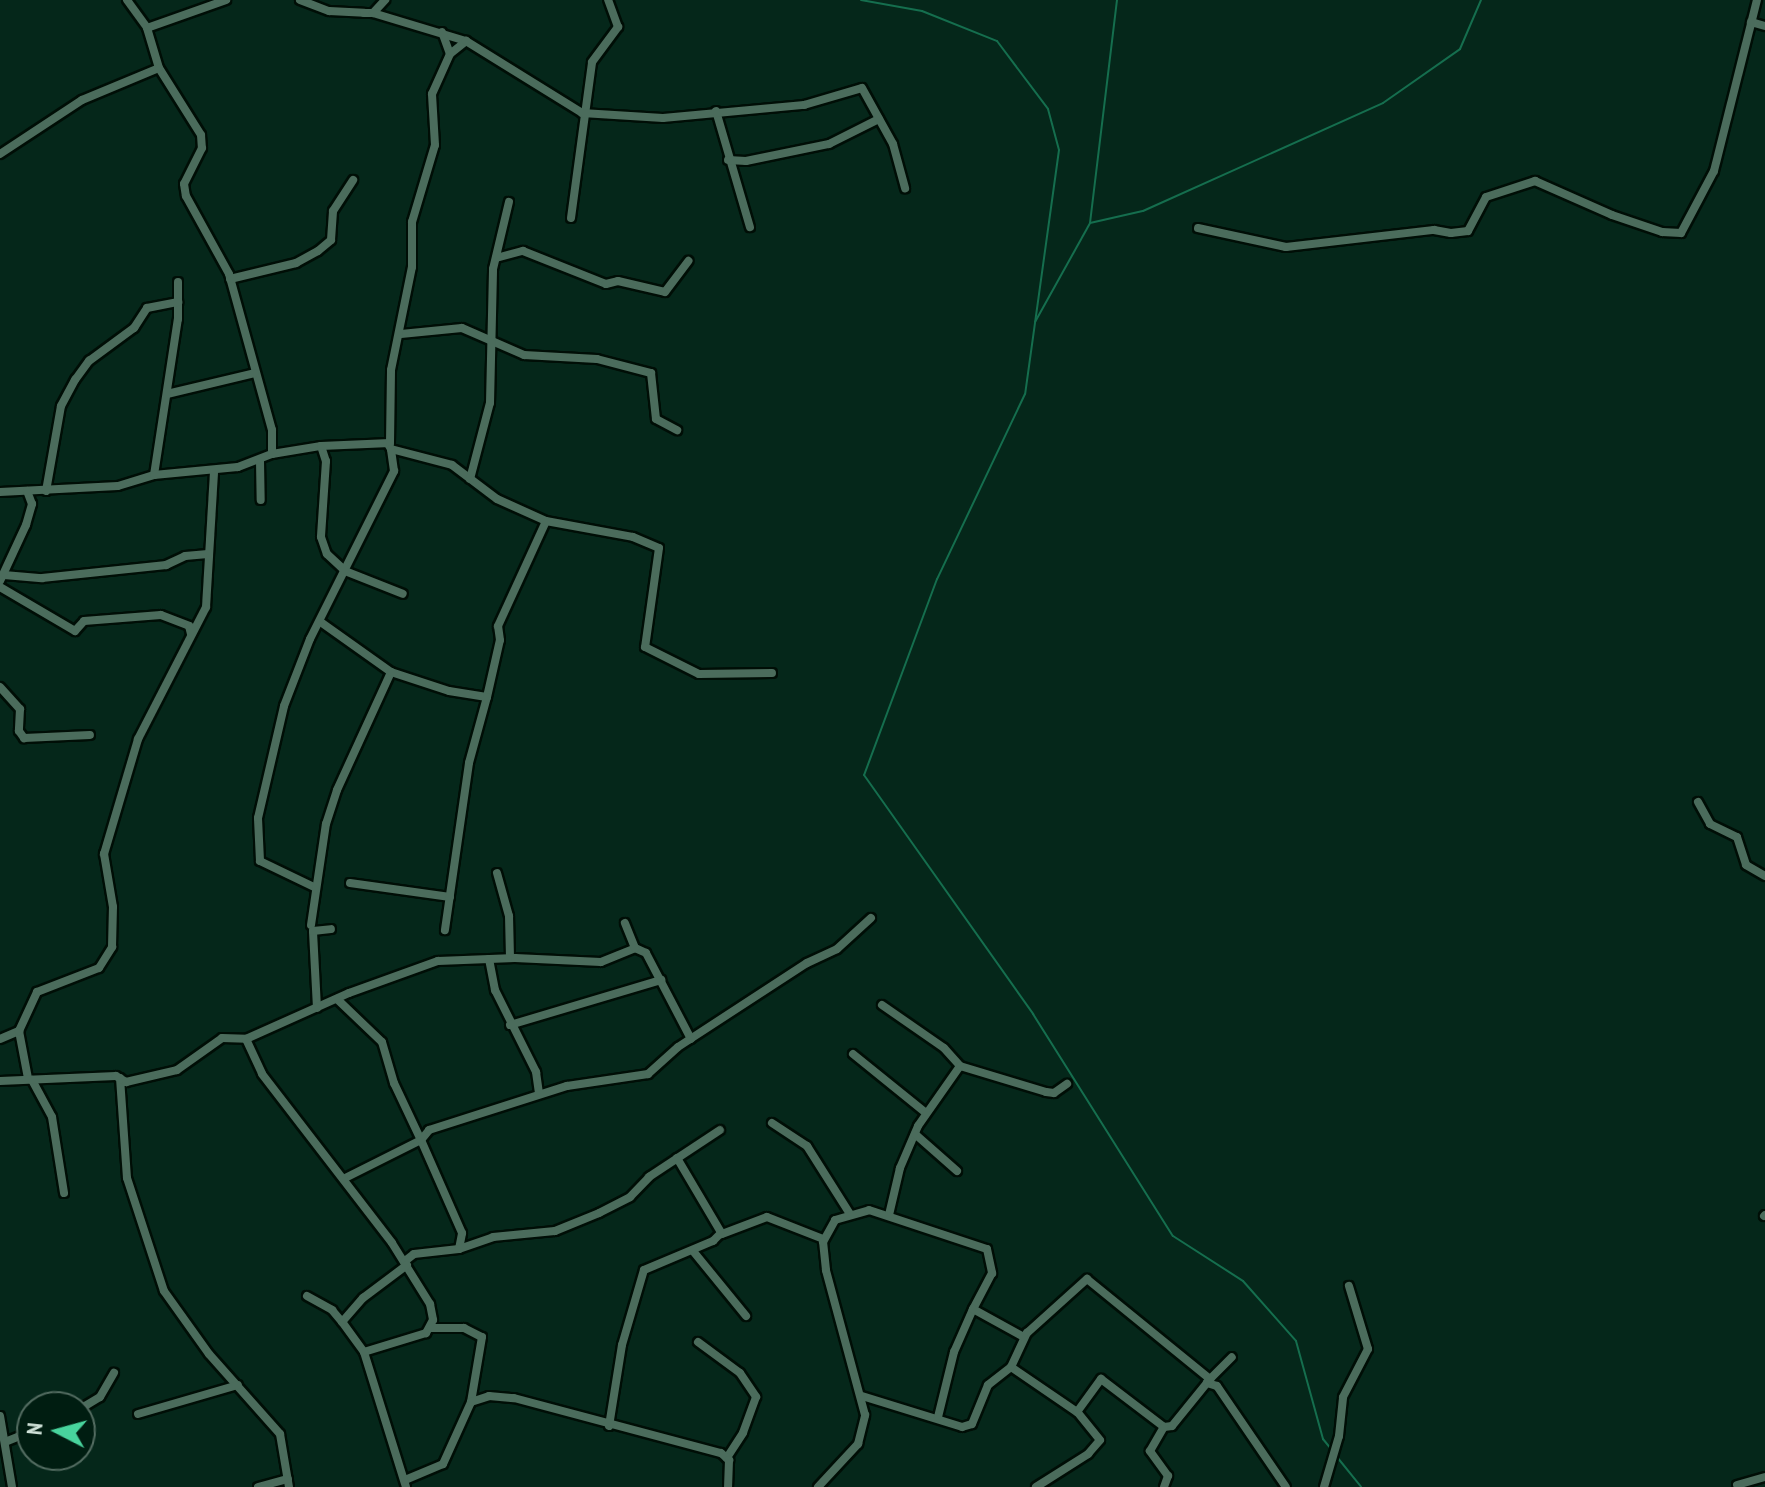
<!DOCTYPE html>
<style>
body{margin:0}
#map{position:relative;width:1765px;height:1487px;overflow:hidden;background:#05271a;font-family:"PT Sans Narrow",sans-serif}
div>[style]{position:absolute}
[style*='--x']{left:calc(var(--x)*1px);top:calc(var(--y)*1px);width:calc(var(--w)*1px);rotate:calc(var(--a)*1deg)}
.stream>*{height:2px;margin:-1px;padding:0 1px;transform-origin:1px;border-radius:1px;background:#156e4e}
.roads{filter:drop-shadow(2px 0 #000e06) drop-shadow(-2px 0 #000e06) drop-shadow(0 2px #000e06) drop-shadow(0 -2px #000e06)}
.minor>*{height:8px;margin:-4px;padding:0 4px;transform-origin:4px;border-radius:4px;background:#4b6c5c}
span{translate:-50% -50%;white-space:nowrap;text-align:center;line-height:1.15;-webkit-text-stroke:7px #001d11;paint-order:stroke}
.north{position:absolute;left:16px;top:1391px;width:80px;height:80px;box-sizing:border-box;background:#001d11;border:2px solid #536c61;border-radius:50%;rotate:276deg;font-size:22px;font-weight:700;line-height:32px;text-align:center;color:#d0e2d9}
.north::after{content:'';display:block;margin:auto;width:28px;height:36px;background:#48d49d;clip-path:polygon(50% 0,100% 100%,50% 72%,0 100%)}
</style>
<div id="map">
<div class="stream">
<div style="--x:861;--y:0;--w:62;--a:10.2"></div>
<div style="--x:922;--y:11;--w:81;--a:21.8"></div>
<div style="--x:997;--y:41;--w:85;--a:53.1"></div>
<div style="--x:1048;--y:109;--w:42;--a:75"></div>
<div style="--x:1059;--y:150;--w:246;--a:97.9"></div>
<div style="--x:1025;--y:394;--w:205;--a:115.4"></div>
<div style="--x:937;--y:579;--w:209;--a:110.4"></div>
<div style="--x:864;--y:775;--w:293;--a:54.7"></div>
<div style="--x:1033;--y:1014;--w:262;--a:57.8"></div>
<div style="--x:1173;--y:1236;--w:83;--a:32.7"></div>
<div style="--x:1243;--y:1281;--w:80;--a:48.5"></div>
<div style="--x:1296;--y:1341;--w:102;--a:74.6"></div>
<div style="--x:1323;--y:1439;--w:13;--a:51"></div>
<div style="--x:1090;--y:223;--w:54;--a:-12.8"></div>
<div style="--x:1143;--y:211;--w:263;--a:-24.2"></div>
<div style="--x:1383;--y:103;--w:94;--a:-35"></div>
<div style="--x:1460;--y:49;--w:53;--a:-66.8"></div>
<div style="--x:1035;--y:322;--w:113;--a:-60.9"></div>
<div style="--x:1090;--y:223;--w:225;--a:-83.1"></div>
<div style="--x:1337;--y:1457;--w:38;--a:51"></div>
</div>
<div class="roads">
<div class="minor">
<div style="--x:127;--y:0;--w:34;--a:54"></div>
<div style="--x:147;--y:28;--w:84;--a:-19.5"></div>
<div style="--x:300;--y:0;--w:31;--a:21"></div>
<div style="--x:329;--y:11;--w:35;--a:3"></div>
<div style="--x:364;--y:13;--w:9;--a:0"></div>
<div style="--x:373;--y:13;--w:18;--a:-47"></div>
<div style="--x:373;--y:13;--w:97;--a:16.8"></div>
<div style="--x:1751;--y:22;--w:15;--a:16"></div>
<div style="--x:147;--y:28;--w:42;--a:73.3"></div>
<div style="--x:159;--y:68;--w:79;--a:57.9"></div>
<div style="--x:201;--y:135;--w:13;--a:86"></div>
<div style="--x:202;--y:148;--w:40;--a:116.6"></div>
<div style="--x:184;--y:184;--w:12;--a:81"></div>
<div style="--x:186;--y:196;--w:89;--a:61.1"></div>
<div style="--x:229;--y:274;--w:162;--a:74.6"></div>
<div style="--x:272;--y:430;--w:24;--a:90"></div>
<div style="--x:442;--y:32;--w:23;--a:70"></div>
<div style="--x:716;--y:111;--w:121;--a:73.7"></div>
<div style="--x:0;--y:154;--w:98;--a:-33.4"></div>
<div style="--x:82;--y:100;--w:83;--a:-22.6"></div>
<div style="--x:728;--y:160;--w:18;--a:3"></div>
<div style="--x:746;--y:161;--w:85;--a:-11.6"></div>
<div style="--x:829;--y:144;--w:56;--a:-26.6"></div>
<div style="--x:571;--y:218;--w:157;--a:-82.3"></div>
<div style="--x:592;--y:62;--w:44;--a:-53.4"></div>
<div style="--x:618;--y:27;--w:29;--a:-110"></div>
<div style="--x:1198;--y:228;--w:90;--a:12.2"></div>
<div style="--x:1286;--y:247;--w:149;--a:-6.6"></div>
<div style="--x:1434;--y:230;--w:17;--a:10"></div>
<div style="--x:1451;--y:233;--w:17;--a:-7"></div>
<div style="--x:1468;--y:231;--w:38;--a:-62"></div>
<div style="--x:1486;--y:197;--w:52;--a:-18.1"></div>
<div style="--x:1535;--y:181;--w:84;--a:23.8"></div>
<div style="--x:1612;--y:215;--w:53;--a:18.8"></div>
<div style="--x:1662;--y:232;--w:19;--a:3"></div>
<div style="--x:1681;--y:233;--w:70;--a:-62"></div>
<div style="--x:1714;--y:171;--w:176;--a:-75.9"></div>
<div style="--x:496;--y:258;--w:28;--a:-15"></div>
<div style="--x:523;--y:251;--w:89;--a:21.7"></div>
<div style="--x:606;--y:284;--w:12;--a:-14"></div>
<div style="--x:618;--y:281;--w:48;--a:13.2"></div>
<div style="--x:665;--y:292;--w:39;--a:-53"></div>
<div style="--x:230;--y:279;--w:68;--a:-13.6"></div>
<div style="--x:296;--y:263;--w:25;--a:-29"></div>
<div style="--x:318;--y:251;--w:17;--a:-40"></div>
<div style="--x:331;--y:240;--w:29;--a:-86"></div>
<div style="--x:333;--y:211;--w:37;--a:-57"></div>
<div style="--x:401;--y:334;--w:61;--a:-5.6"></div>
<div style="--x:462;--y:328;--w:68;--a:23.5"></div>
<div style="--x:524;--y:355;--w:73;--a:3.1"></div>
<div style="--x:597;--y:359;--w:56;--a:14.5"></div>
<div style="--x:651;--y:373;--w:46;--a:83.8"></div>
<div style="--x:656;--y:419;--w:24;--a:28"></div>
<div style="--x:167;--y:394;--w:90;--a:-13.4"></div>
<div style="--x:388;--y:444;--w:6;--a:59"></div>
<div style="--x:391;--y:449;--w:63;--a:14.7"></div>
<div style="--x:452;--y:465;--w:56;--a:37.1"></div>
<div style="--x:497;--y:499;--w:54;--a:24.2"></div>
<div style="--x:546;--y:521;--w:88;--a:10.4"></div>
<div style="--x:633;--y:537;--w:28;--a:23"></div>
<div style="--x:659;--y:548;--w:100;--a:98"></div>
<div style="--x:645;--y:647;--w:60;--a:26.6"></div>
<div style="--x:699;--y:674;--w:73;--a:-0.8"></div>
<div style="--x:321;--y:446;--w:16;--a:72"></div>
<div style="--x:326;--y:461;--w:76;--a:93.8"></div>
<div style="--x:321;--y:537;--w:18;--a:71"></div>
<div style="--x:327;--y:554;--w:25;--a:43"></div>
<div style="--x:345;--y:571;--w:62;--a:21.6"></div>
<div style="--x:260;--y:461;--w:39;--a:89"></div>
<div style="--x:154;--y:475;--w:158;--a:-81.3"></div>
<div style="--x:178;--y:319;--w:37;--a:-90"></div>
<div style="--x:470;--y:479;--w:79;--a:-75.3"></div>
<div style="--x:490;--y:403;--w:134;--a:-88.7"></div>
<div style="--x:493;--y:269;--w:69;--a:-76.6"></div>
<div style="--x:46;--y:491;--w:86;--a:-80"></div>
<div style="--x:61;--y:406;--w:30;--a:-62"></div>
<div style="--x:75;--y:380;--w:24;--a:-54"></div>
<div style="--x:89;--y:361;--w:56;--a:-36.3"></div>
<div style="--x:134;--y:328;--w:24;--a:-57"></div>
<div style="--x:147;--y:308;--w:32;--a:-11"></div>
<div style="--x:0;--y:492;--w:118;--a:-2.9"></div>
<div style="--x:118;--y:486;--w:38;--a:-17"></div>
<div style="--x:154;--y:475;--w:84;--a:-5.4"></div>
<div style="--x:238;--y:467;--w:36;--a:-21"></div>
<div style="--x:272;--y:454;--w:50;--a:-9.3"></div>
<div style="--x:321;--y:446;--w:69;--a:-2.5"></div>
<div style="--x:390;--y:443;--w:73;--a:-89.2"></div>
<div style="--x:391;--y:370;--w:105;--a:-78.5"></div>
<div style="--x:412;--y:267;--w:45;--a:-90"></div>
<div style="--x:412;--y:222;--w:80;--a:-73.4"></div>
<div style="--x:435;--y:145;--w:51;--a:-93.4"></div>
<div style="--x:432;--y:94;--w:44;--a:-65.8"></div>
<div style="--x:450;--y:54;--w:21;--a:-39"></div>
<div style="--x:466;--y:41;--w:137;--a:31.8"></div>
<div style="--x:582;--y:113;--w:81;--a:3.5"></div>
<div style="--x:663;--y:118;--w:142;--a:-5.3"></div>
<div style="--x:804;--y:105;--w:60;--a:-16.3"></div>
<div style="--x:862;--y:88;--w:64;--a:61"></div>
<div style="--x:893;--y:144;--w:46;--a:74.7"></div>
<div style="--x:4;--y:575;--w:38;--a:5"></div>
<div style="--x:42;--y:578;--w:125;--a:-6"></div>
<div style="--x:166;--y:565;--w:21;--a:-25"></div>
<div style="--x:185;--y:556;--w:23;--a:-5"></div>
<div style="--x:0;--y:581;--w:62;--a:-65.1"></div>
<div style="--x:26;--y:525;--w:22;--a:-74"></div>
<div style="--x:32;--y:504;--w:14;--a:-111"></div>
<div style="--x:0;--y:587;--w:87;--a:30.4"></div>
<div style="--x:75;--y:631;--w:13;--a:-48"></div>
<div style="--x:84;--y:621;--w:77;--a:-4.5"></div>
<div style="--x:161;--y:615;--w:30;--a:21"></div>
<div style="--x:189;--y:626;--w:8;--a:76"></div>
<div style="--x:322;--y:623;--w:85;--a:35.4"></div>
<div style="--x:0;--y:687;--w:30;--a:48"></div>
<div style="--x:20;--y:709;--w:22;--a:93"></div>
<div style="--x:19;--y:731;--w:9;--a:54"></div>
<div style="--x:24;--y:738;--w:66;--a:-2.6"></div>
<div style="--x:487;--y:697;--w:58;--a:-77.2"></div>
<div style="--x:500;--y:640;--w:14;--a:-98"></div>
<div style="--x:498;--y:626;--w:115;--a:-65.4"></div>
<div style="--x:1698;--y:802;--w:25;--a:61"></div>
<div style="--x:1710;--y:824;--w:30;--a:26"></div>
<div style="--x:1737;--y:837;--w:29;--a:72"></div>
<div style="--x:1746;--y:865;--w:22;--a:30"></div>
<div style="--x:497;--y:873;--w:45;--a:74.4"></div>
<div style="--x:509;--y:916;--w:42;--a:88.6"></div>
<div style="--x:350;--y:883;--w:101;--a:8"></div>
<div style="--x:314;--y:887;--w:60;--a:-154.3"></div>
<div style="--x:260;--y:861;--w:43;--a:-92.7"></div>
<div style="--x:258;--y:818;--w:115;--a:-76.9"></div>
<div style="--x:284;--y:706;--w:72;--a:-68.8"></div>
<div style="--x:310;--y:639;--w:188;--a:-63.4"></div>
<div style="--x:394;--y:471;--w:22;--a:-98"></div>
<div style="--x:311;--y:925;--w:102;--a:-81.6"></div>
<div style="--x:326;--y:824;--w:36;--a:-72"></div>
<div style="--x:337;--y:790;--w:130;--a:-65.4"></div>
<div style="--x:391;--y:672;--w:61;--a:18.1"></div>
<div style="--x:449;--y:691;--w:38;--a:9"></div>
<div style="--x:487;--y:697;--w:68;--a:105.3"></div>
<div style="--x:469;--y:763;--w:169;--a:98.2"></div>
<div style="--x:635;--y:948;--w:12;--a:24"></div>
<div style="--x:646;--y:953;--w:97;--a:62.4"></div>
<div style="--x:489;--y:959;--w:32;--a:79"></div>
<div style="--x:495;--y:990;--w:92;--a:63.4"></div>
<div style="--x:536;--y:1072;--w:22;--a:82"></div>
<div style="--x:337;--y:999;--w:62;--a:43.7"></div>
<div style="--x:382;--y:1042;--w:43;--a:73.7"></div>
<div style="--x:394;--y:1083;--w:63;--a:64.7"></div>
<div style="--x:421;--y:1140;--w:87;--a:153.4"></div>
<div style="--x:882;--y:1005;--w:75;--a:34.7"></div>
<div style="--x:944;--y:1048;--w:24;--a:48"></div>
<div style="--x:960;--y:1066;--w:73;--a:125"></div>
<div style="--x:918;--y:1126;--w:46;--a:113.2"></div>
<div style="--x:900;--y:1168;--w:48;--a:103.2"></div>
<div style="--x:317;--y:1008;--w:77;--a:-93"></div>
<div style="--x:313;--y:931;--w:18;--a:-6"></div>
<div style="--x:510;--y:1025;--w:158;--a:-16.6"></div>
<div style="--x:19;--y:1031;--w:48;--a:79.2"></div>
<div style="--x:0;--y:1039;--w:21;--a:-23"></div>
<div style="--x:19;--y:1031;--w:43;--a:-65.2"></div>
<div style="--x:37;--y:992;--w:66;--a:-21.2"></div>
<div style="--x:99;--y:968;--w:25;--a:-58"></div>
<div style="--x:112;--y:947;--w:40;--a:-88.6"></div>
<div style="--x:113;--y:907;--w:54;--a:-99.6"></div>
<div style="--x:104;--y:854;--w:120;--a:-73.5"></div>
<div style="--x:138;--y:739;--w:148;--a:-62.7"></div>
<div style="--x:206;--y:607;--w:135;--a:-86.6"></div>
<div style="--x:246;--y:1039;--w:113;--a:-24.1"></div>
<div style="--x:349;--y:993;--w:95;--a:-19.8"></div>
<div style="--x:438;--y:961;--w:77;--a:-2.2"></div>
<div style="--x:515;--y:958;--w:86;--a:2.7"></div>
<div style="--x:601;--y:962;--w:37;--a:-22"></div>
<div style="--x:635;--y:948;--w:27;--a:-112"></div>
<div style="--x:853;--y:1054;--w:94;--a:38.9"></div>
<div style="--x:960;--y:1066;--w:90;--a:16.8"></div>
<div style="--x:1046;--y:1092;--w:8;--a:7"></div>
<div style="--x:1054;--y:1093;--w:16;--a:-35"></div>
<div style="--x:120;--y:1078;--w:100;--a:86"></div>
<div style="--x:127;--y:1178;--w:119;--a:71.9"></div>
<div style="--x:164;--y:1291;--w:77;--a:54.5"></div>
<div style="--x:209;--y:1354;--w:107;--a:48.4"></div>
<div style="--x:280;--y:1434;--w:54;--a:80.4"></div>
<div style="--x:32;--y:1080;--w:42;--a:61.6"></div>
<div style="--x:52;--y:1117;--w:77;--a:81"></div>
<div style="--x:0;--y:1081;--w:116;--a:-2.5"></div>
<div style="--x:116;--y:1076;--w:12;--a:31"></div>
<div style="--x:126;--y:1082;--w:52;--a:-13.2"></div>
<div style="--x:177;--y:1070;--w:55;--a:-35.4"></div>
<div style="--x:222;--y:1038;--w:24;--a:2"></div>
<div style="--x:246;--y:1039;--w:38;--a:65"></div>
<div style="--x:262;--y:1074;--w:213;--a:52.4"></div>
<div style="--x:392;--y:1243;--w:72;--a:58.1"></div>
<div style="--x:430;--y:1304;--w:16;--a:79"></div>
<div style="--x:433;--y:1320;--w:15;--a:118"></div>
<div style="--x:426;--y:1333;--w:65;--a:163"></div>
<div style="--x:772;--y:1123;--w:42;--a:33.3"></div>
<div style="--x:807;--y:1146;--w:80;--a:57.7"></div>
<div style="--x:915;--y:1134;--w:56;--a:41.4"></div>
<div style="--x:677;--y:1158;--w:88;--a:59.4"></div>
<div style="--x:722;--y:1234;--w:48;--a:-20.7"></div>
<div style="--x:767;--y:1217;--w:60;--a:21.4"></div>
<div style="--x:1764;--y:1216;--w:1;--a:-45"></div>
<div style="--x:459;--y:1249;--w:16;--a:-79"></div>
<div style="--x:462;--y:1233;--w:102;--a:-113.8"></div>
<div style="--x:421;--y:1140;--w:13;--a:-51"></div>
<div style="--x:429;--y:1130;--w:145;--a:-17.7"></div>
<div style="--x:567;--y:1086;--w:82;--a:-8.4"></div>
<div style="--x:648;--y:1074;--w:40;--a:-42"></div>
<div style="--x:678;--y:1047;--w:154;--a:-33.1"></div>
<div style="--x:807;--y:963;--w:33;--a:-25"></div>
<div style="--x:837;--y:949;--w:46;--a:-42.4"></div>
<div style="--x:693;--y:1251;--w:84;--a:50.8"></div>
<div style="--x:405;--y:1261;--w:11;--a:-38"></div>
<div style="--x:414;--y:1254;--w:45;--a:-6.3"></div>
<div style="--x:459;--y:1249;--w:36;--a:-19"></div>
<div style="--x:493;--y:1237;--w:62;--a:-5.5"></div>
<div style="--x:555;--y:1231;--w:48;--a:-22.2"></div>
<div style="--x:599;--y:1213;--w:35;--a:-27"></div>
<div style="--x:630;--y:1197;--w:28;--a:-46"></div>
<div style="--x:649;--y:1177;--w:85;--a:-33.5"></div>
<div style="--x:307;--y:1296;--w:29;--a:29"></div>
<div style="--x:332;--y:1310;--w:16;--a:50"></div>
<div style="--x:431;--y:1328;--w:33;--a:0"></div>
<div style="--x:464;--y:1328;--w:20;--a:27"></div>
<div style="--x:482;--y:1337;--w:66;--a:99.6"></div>
<div style="--x:698;--y:1342;--w:52;--a:36.4"></div>
<div style="--x:740;--y:1373;--w:29;--a:56"></div>
<div style="--x:756;--y:1397;--w:38;--a:110"></div>
<div style="--x:743;--y:1433;--w:30;--a:123"></div>
<div style="--x:1011;--y:1367;--w:80;--a:34.3"></div>
<div style="--x:1077;--y:1412;--w:41;--a:-54"></div>
<div style="--x:1101;--y:1379;--w:79;--a:37.3"></div>
<div style="--x:1164;--y:1427;--w:8;--a:-7"></div>
<div style="--x:1172;--y:1426;--w:55;--a:-50.9"></div>
<div style="--x:1207;--y:1383;--w:10;--a:17"></div>
<div style="--x:1217;--y:1386;--w:122;--a:55.7"></div>
<div style="--x:1207;--y:1382;--w:35;--a:-45"></div>
<div style="--x:862;--y:1396;--w:105;--a:17.2"></div>
<div style="--x:962;--y:1427;--w:10;--a:-17"></div>
<div style="--x:972;--y:1424;--w:42;--a:-67.7"></div>
<div style="--x:988;--y:1385;--w:29;--a:-38"></div>
<div style="--x:1011;--y:1367;--w:38;--a:-65"></div>
<div style="--x:1027;--y:1333;--w:81;--a:-42"></div>
<div style="--x:1087;--y:1279;--w:159;--a:39.1"></div>
<div style="--x:80;--y:1409;--w:23;--a:-31"></div>
<div style="--x:100;--y:1397;--w:28;--a:-60"></div>
<div style="--x:138;--y:1414;--w:104;--a:-16.2"></div>
<div style="--x:0;--y:1416;--w:72;--a:80.4"></div>
<div style="--x:938;--y:1417;--w:67;--a:-76.2"></div>
<div style="--x:954;--y:1352;--w:47;--a:-66.2"></div>
<div style="--x:609;--y:1426;--w:82;--a:-80.9"></div>
<div style="--x:622;--y:1345;--w:78;--a:-73.7"></div>
<div style="--x:644;--y:1270;--w:75;--a:-22.8"></div>
<div style="--x:713;--y:1241;--w:11;--a:-45"></div>
<div style="--x:5;--y:1442;--w:29;--a:-22"></div>
<div style="--x:405;--y:1480;--w:41;--a:-22.8"></div>
<div style="--x:443;--y:1464;--w:68;--a:-65.7"></div>
<div style="--x:471;--y:1402;--w:19;--a:-18"></div>
<div style="--x:489;--y:1396;--w:25;--a:5"></div>
<div style="--x:514;--y:1398;--w:214;--a:14.9"></div>
<div style="--x:721;--y:1453;--w:11;--a:41"></div>
<div style="--x:729;--y:1460;--w:27;--a:92"></div>
<div style="--x:1737;--y:1485;--w:29;--a:-16"></div>
<div style="--x:258;--y:1487;--w:31;--a:-15"></div>
<div style="--x:406;--y:1487;--w:141;--a:-107.3"></div>
<div style="--x:364;--y:1352;--w:37;--a:-126"></div>
<div style="--x:342;--y:1322;--w:32;--a:-49"></div>
<div style="--x:363;--y:1298;--w:55;--a:-36.9"></div>
<div style="--x:818;--y:1487;--w:59;--a:-47.1"></div>
<div style="--x:858;--y:1444;--w:30;--a:-76"></div>
<div style="--x:865;--y:1415;--w:150;--a:-105.1"></div>
<div style="--x:826;--y:1270;--w:28;--a:-96"></div>
<div style="--x:823;--y:1242;--w:25;--a:-61"></div>
<div style="--x:835;--y:1220;--w:35;--a:-16"></div>
<div style="--x:869;--y:1210;--w:124;--a:18.3"></div>
<div style="--x:987;--y:1249;--w:25;--a:78"></div>
<div style="--x:992;--y:1273;--w:41;--a:117.8"></div>
<div style="--x:973;--y:1309;--w:58;--a:28.8"></div>
<div style="--x:1036;--y:1487;--w:62;--a:-32.4"></div>
<div style="--x:1088;--y:1454;--w:18;--a:-49"></div>
<div style="--x:1100;--y:1440;--w:36;--a:-129"></div>
<div style="--x:1164;--y:1487;--w:12;--a:-70"></div>
<div style="--x:1168;--y:1476;--w:31;--a:-126"></div>
<div style="--x:1150;--y:1451;--w:28;--a:-60"></div>
<div style="--x:1324;--y:1487;--w:53;--a:-73.6"></div>
<div style="--x:1339;--y:1436;--w:39;--a:-84"></div>
<div style="--x:1343;--y:1397;--w:54;--a:-62.5"></div>
<div style="--x:1368;--y:1349;--w:66;--a:-106.8"></div>
</div>
</div>
<div class="north">N</div>
</div>
